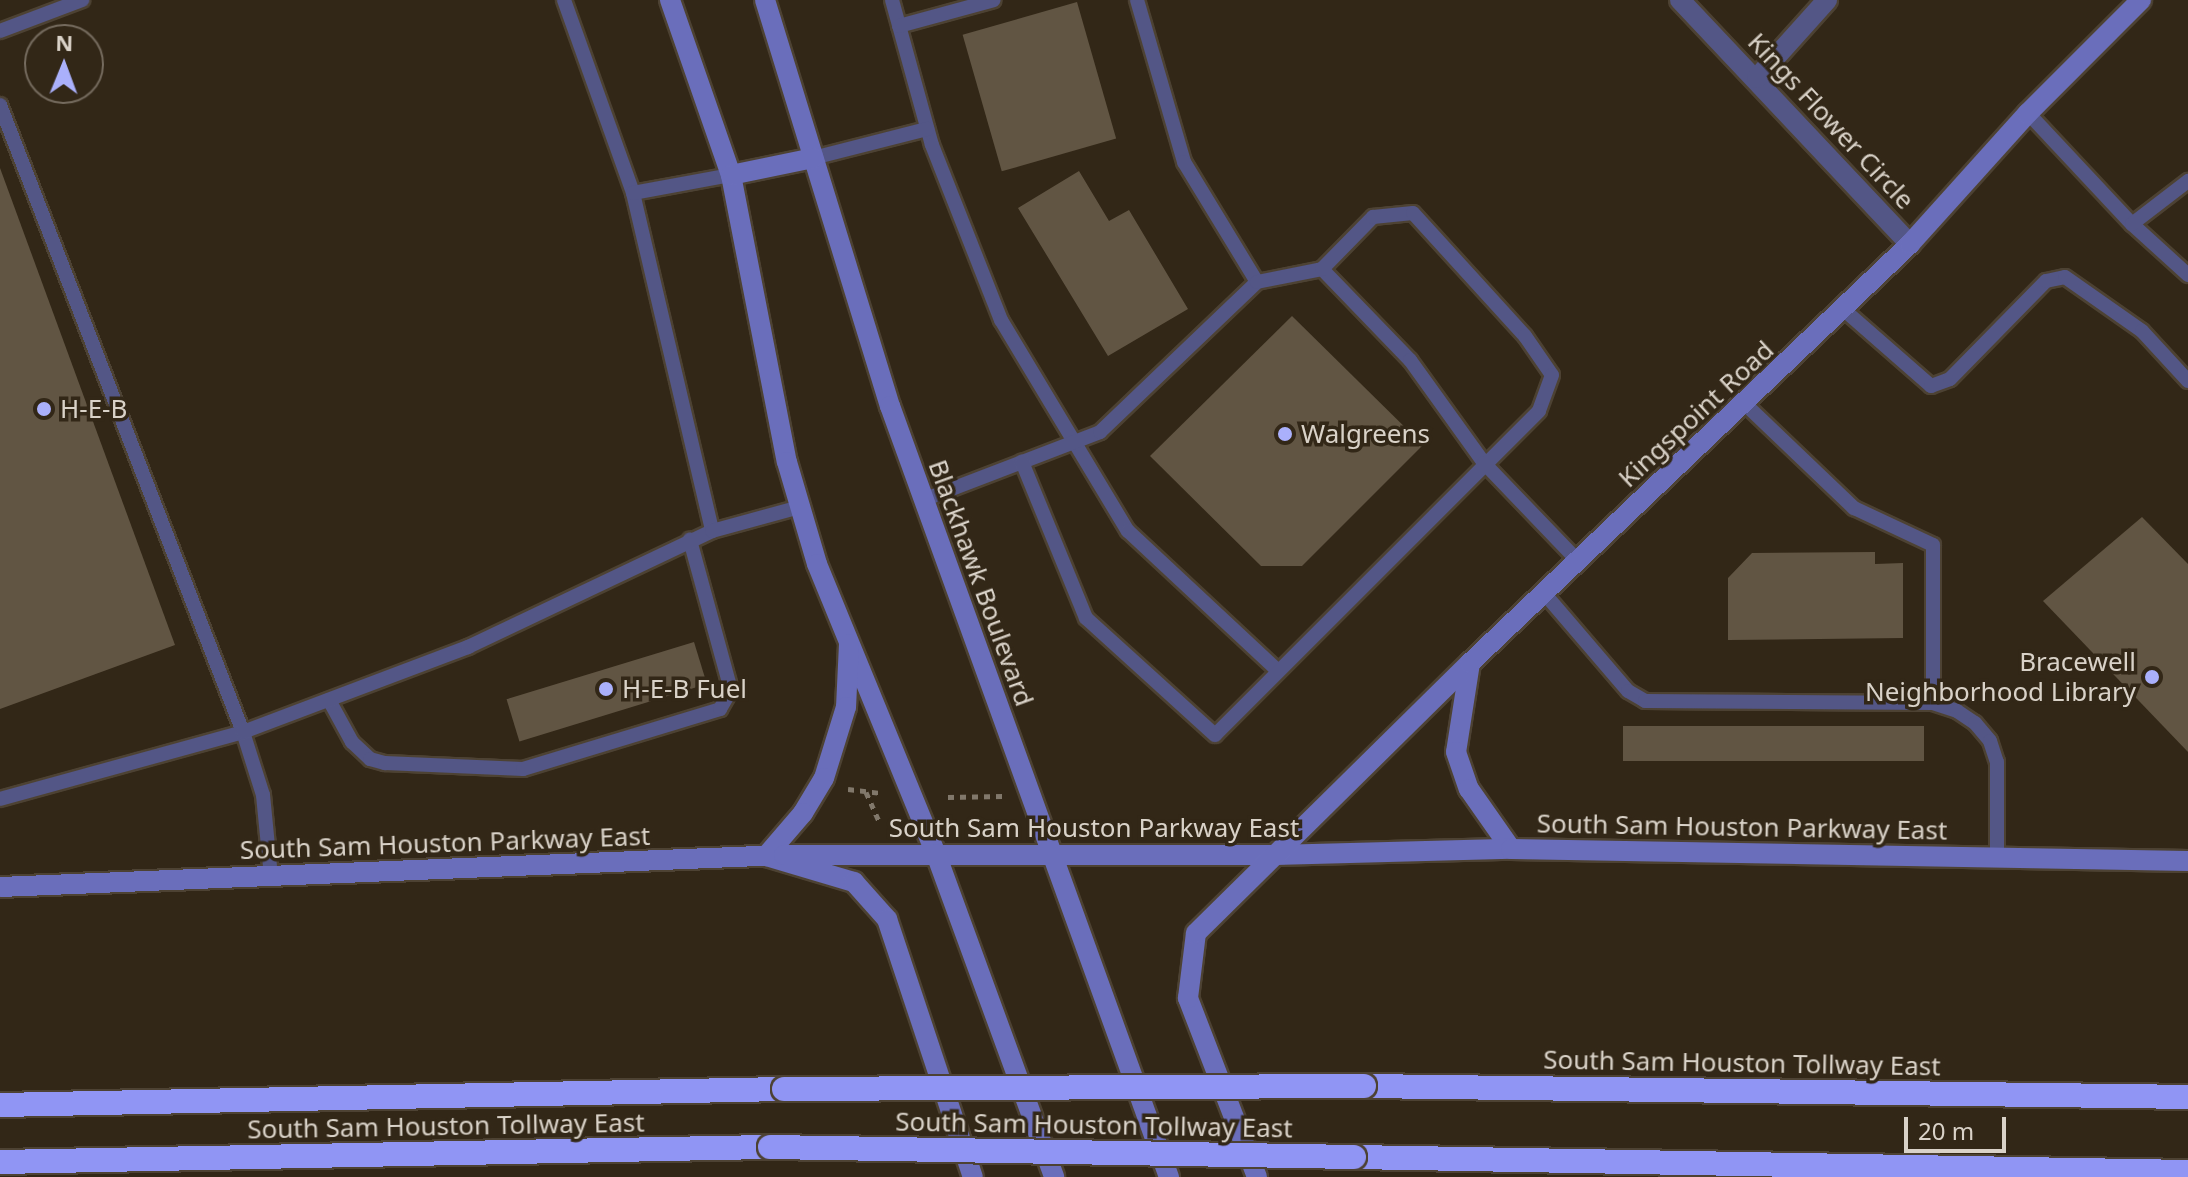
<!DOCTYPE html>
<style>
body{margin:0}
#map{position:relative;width:2188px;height:1177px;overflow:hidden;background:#322717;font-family:"Noto Sans",sans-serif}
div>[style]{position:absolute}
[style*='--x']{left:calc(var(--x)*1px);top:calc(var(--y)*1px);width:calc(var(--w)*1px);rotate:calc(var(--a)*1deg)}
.building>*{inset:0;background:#615543;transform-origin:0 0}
.path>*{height:5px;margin-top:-2.5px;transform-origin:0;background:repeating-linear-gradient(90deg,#81786b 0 6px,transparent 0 12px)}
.roads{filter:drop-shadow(2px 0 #4d4233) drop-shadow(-2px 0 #4d4233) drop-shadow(0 2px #4d4233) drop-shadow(0 -2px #4d4233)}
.lane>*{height:14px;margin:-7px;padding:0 7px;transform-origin:7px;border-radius:7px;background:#535686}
.street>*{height:20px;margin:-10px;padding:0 10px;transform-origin:10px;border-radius:10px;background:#535686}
.secondary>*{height:20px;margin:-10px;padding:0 10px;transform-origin:10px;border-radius:10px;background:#6a6ebb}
.highway>*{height:24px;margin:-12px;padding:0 12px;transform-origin:12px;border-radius:12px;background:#9095f4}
.bridges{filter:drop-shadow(2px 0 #4d4233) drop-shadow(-2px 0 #4d4233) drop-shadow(0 2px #4d4233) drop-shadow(0 -2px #4d4233)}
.highway-bridge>*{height:24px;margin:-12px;padding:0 12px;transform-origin:12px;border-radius:12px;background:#9095f4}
.dots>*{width:22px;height:22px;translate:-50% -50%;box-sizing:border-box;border:4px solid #322717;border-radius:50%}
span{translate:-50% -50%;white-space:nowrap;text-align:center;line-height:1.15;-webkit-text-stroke:7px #322717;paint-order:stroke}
.street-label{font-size:26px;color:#d9d2c8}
.poi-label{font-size:26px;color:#d9d2c8}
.left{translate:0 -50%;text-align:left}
.right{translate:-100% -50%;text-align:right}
.north{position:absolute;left:24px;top:24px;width:80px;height:80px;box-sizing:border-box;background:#322717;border:2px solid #756b5e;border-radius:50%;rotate:1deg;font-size:22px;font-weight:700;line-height:32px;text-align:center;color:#d9d2c8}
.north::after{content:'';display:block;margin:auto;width:28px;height:36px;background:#aab0fb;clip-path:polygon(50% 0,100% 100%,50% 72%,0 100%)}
.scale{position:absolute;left:1904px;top:1117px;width:102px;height:36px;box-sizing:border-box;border:4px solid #d9d2c8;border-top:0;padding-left:10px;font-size:24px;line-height:28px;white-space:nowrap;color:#d9d2c8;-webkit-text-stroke:6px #322717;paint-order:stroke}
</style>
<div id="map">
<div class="building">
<div style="left:1077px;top:2px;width:142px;height:119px;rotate:74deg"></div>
<div style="clip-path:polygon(0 168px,175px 645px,0 709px)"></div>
<div style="clip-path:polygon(1079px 171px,1109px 221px,1129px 210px,1188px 309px,1108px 356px,1018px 208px)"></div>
<div style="clip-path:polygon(1292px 316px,1423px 445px,1302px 566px,1261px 566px,1150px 456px)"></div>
<div style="clip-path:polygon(2142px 517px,2188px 564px,2188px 752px,2043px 601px)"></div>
<div style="clip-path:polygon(1875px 552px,1875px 564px,1903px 563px,1903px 638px,1728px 640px,1728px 578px,1752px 553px)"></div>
<div style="left:694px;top:642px;width:44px;height:196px;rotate:73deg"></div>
<div style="left:1924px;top:726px;width:35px;height:301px;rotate:90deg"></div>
</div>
<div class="path">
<div style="--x:848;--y:789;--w:34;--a:7"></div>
<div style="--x:866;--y:792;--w:34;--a:66"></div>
<div style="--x:948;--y:797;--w:55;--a:-1"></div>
</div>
<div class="roads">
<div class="lane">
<div style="--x:564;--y:0;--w:205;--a:70.3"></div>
<div style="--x:633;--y:193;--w:347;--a:76.8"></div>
<div style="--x:892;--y:0;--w:150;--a:74.6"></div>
<div style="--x:932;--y:145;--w:188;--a:68.5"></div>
<div style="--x:1001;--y:320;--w:246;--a:59"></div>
<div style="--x:1128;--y:531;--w:204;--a:43"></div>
<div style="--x:1137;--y:0;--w:169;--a:73.8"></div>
<div style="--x:1184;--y:162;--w:140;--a:58.7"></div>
<div style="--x:899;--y:26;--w:98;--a:-15.3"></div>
<div style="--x:0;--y:31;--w:88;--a:-20.7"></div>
<div style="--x:0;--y:105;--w:672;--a:68.82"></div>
<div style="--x:243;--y:732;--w:66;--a:72.4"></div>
<div style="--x:263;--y:795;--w:81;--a:84.4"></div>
<div style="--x:2028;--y:113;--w:152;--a:46.9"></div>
<div style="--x:2132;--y:224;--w:76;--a:42.3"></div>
<div style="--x:813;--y:158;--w:118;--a:-14.3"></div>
<div style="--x:633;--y:193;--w:100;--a:-10.4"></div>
<div style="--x:2132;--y:224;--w:71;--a:-37.5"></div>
<div style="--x:1322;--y:269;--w:127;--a:46"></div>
<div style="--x:1410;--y:360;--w:127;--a:54.3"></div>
<div style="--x:1484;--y:463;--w:136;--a:46.2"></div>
<div style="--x:1843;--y:309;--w:117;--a:41.2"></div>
<div style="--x:1931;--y:386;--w:20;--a:-20"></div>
<div style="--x:1950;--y:379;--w:137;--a:-45.6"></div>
<div style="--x:2046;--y:281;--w:19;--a:-12"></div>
<div style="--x:2065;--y:277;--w:94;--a:35"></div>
<div style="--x:2142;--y:331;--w:68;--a:47.4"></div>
<div style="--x:1745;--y:404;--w:151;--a:43.7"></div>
<div style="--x:1854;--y:508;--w:87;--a:25.1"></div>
<div style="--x:1933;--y:545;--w:158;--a:90"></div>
<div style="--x:923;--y:500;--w:190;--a:-21"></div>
<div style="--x:1100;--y:432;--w:217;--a:-43.7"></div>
<div style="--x:1257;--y:282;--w:66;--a:-11.3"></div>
<div style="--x:1322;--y:269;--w:73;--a:-45.6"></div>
<div style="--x:1373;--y:217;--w:40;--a:-5.7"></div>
<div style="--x:1413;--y:213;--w:166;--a:47.7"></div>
<div style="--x:1525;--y:336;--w:47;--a:55.3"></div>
<div style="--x:1552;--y:375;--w:38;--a:110"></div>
<div style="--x:1539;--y:411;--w:458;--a:135"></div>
<div style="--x:1215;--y:735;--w:174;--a:-137.8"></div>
<div style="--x:1086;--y:618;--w:169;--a:-112.3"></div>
<div style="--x:1544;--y:593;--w:129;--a:49.4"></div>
<div style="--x:1628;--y:691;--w:20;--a:30"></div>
<div style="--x:1645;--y:701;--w:288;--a:0.4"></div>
<div style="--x:1933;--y:703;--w:25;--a:18"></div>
<div style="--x:1957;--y:711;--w:22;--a:34"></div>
<div style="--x:1975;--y:723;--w:23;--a:50"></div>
<div style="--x:1990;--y:741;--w:22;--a:72"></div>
<div style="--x:1997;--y:762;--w:96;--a:90"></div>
<div style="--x:329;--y:700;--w:48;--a:61.3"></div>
<div style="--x:352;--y:742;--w:25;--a:43"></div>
<div style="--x:370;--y:759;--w:16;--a:15"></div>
<div style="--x:385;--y:763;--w:138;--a:2.5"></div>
<div style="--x:523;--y:769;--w:206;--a:-16.9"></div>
<div style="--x:720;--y:709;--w:22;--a:-60"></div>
<div style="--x:731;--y:690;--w:156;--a:-105.3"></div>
<div style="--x:0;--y:799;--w:252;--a:-15.4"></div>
<div style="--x:243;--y:732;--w:241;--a:-20.7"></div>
<div style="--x:468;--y:647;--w:270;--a:-25.4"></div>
<div style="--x:712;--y:531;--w:91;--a:-15.3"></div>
</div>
<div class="street">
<div style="--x:1680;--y:0;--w:335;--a:46.7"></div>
<div style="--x:1757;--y:78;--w:105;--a:-48.1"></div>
</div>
<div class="secondary">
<div style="--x:670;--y:0;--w:185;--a:70.8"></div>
<div style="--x:731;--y:175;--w:292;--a:79"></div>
<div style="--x:787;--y:462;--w:106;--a:73.6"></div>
<div style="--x:817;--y:564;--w:313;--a:67.7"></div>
<div style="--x:936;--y:854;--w:344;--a:69.9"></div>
<div style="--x:765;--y:0;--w:425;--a:72.9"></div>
<div style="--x:890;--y:406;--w:820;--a:70.11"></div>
<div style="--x:731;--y:175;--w:84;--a:-11.7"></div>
<div style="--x:849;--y:644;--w:63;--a:92.7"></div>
<div style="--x:846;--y:707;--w:74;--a:107.2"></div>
<div style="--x:824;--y:778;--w:41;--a:121"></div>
<div style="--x:803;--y:813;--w:57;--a:130.7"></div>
<div style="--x:766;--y:856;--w:92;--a:16.5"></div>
<div style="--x:854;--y:882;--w:50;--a:48.3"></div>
<div style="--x:887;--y:919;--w:272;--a:71.6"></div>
<div style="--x:1470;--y:663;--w:90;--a:98.9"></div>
<div style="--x:1456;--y:752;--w:39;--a:71"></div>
<div style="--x:1469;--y:789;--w:73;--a:55"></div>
<div style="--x:0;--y:887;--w:785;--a:-2.34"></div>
<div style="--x:784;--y:855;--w:491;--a:0"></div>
<div style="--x:1275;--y:855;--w:236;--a:-1.5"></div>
<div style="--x:1511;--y:849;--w:677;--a:1.02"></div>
<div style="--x:1257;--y:1177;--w:192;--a:-111.1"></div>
<div style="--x:1188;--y:998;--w:65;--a:-83"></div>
<div style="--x:1196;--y:933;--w:385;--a:-44.6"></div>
<div style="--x:1470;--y:663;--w:608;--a:-43.6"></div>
<div style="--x:1910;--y:244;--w:176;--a:-48"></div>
<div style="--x:2028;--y:113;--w:160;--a:-45"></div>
</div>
<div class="highway">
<div style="--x:1364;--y:1086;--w:824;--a:0.76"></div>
<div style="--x:0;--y:1105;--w:784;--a:-1.17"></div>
<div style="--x:1354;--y:1157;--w:834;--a:1.03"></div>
<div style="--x:0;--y:1162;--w:770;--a:-1.12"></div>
</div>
</div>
<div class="bridges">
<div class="highway-bridge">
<div style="--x:784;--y:1089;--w:580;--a:-0.3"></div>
<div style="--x:770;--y:1147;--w:584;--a:0.98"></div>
</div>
</div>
<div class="dots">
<div style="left:44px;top:409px;background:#aab0fb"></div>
<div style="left:1285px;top:434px;background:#aab0fb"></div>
<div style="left:2152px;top:677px;background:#aab0fb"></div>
<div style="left:606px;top:689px;background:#aab0fb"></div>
</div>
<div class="street-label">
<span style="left:1831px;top:121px;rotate:47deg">Kings Flower Circle</span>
<span style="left:1696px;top:414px;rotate:-43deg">Kingspoint Road</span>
<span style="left:981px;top:583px;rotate:70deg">Blackhawk Boulevard</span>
<span style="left:1742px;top:827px;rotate:1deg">South Sam Houston Parkway East</span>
<span style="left:1094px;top:828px">South Sam Houston Parkway East</span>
<span style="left:445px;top:843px;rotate:-2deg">South Sam Houston Parkway East</span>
<span style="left:1742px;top:1063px;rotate:1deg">South Sam Houston Tollway East</span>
<span style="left:1094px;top:1125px;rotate:1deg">South Sam Houston Tollway East</span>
<span style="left:446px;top:1126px;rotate:-1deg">South Sam Houston Tollway East</span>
</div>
<div class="poi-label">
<span class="left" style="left:60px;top:409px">H-E-B</span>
<span class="left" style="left:1301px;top:434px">Walgreens</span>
<span class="right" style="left:2136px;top:677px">Bracewell<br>Neighborhood Library</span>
<span class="left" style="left:622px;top:689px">H-E-B Fuel</span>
</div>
<div class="north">N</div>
<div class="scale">20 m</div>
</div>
